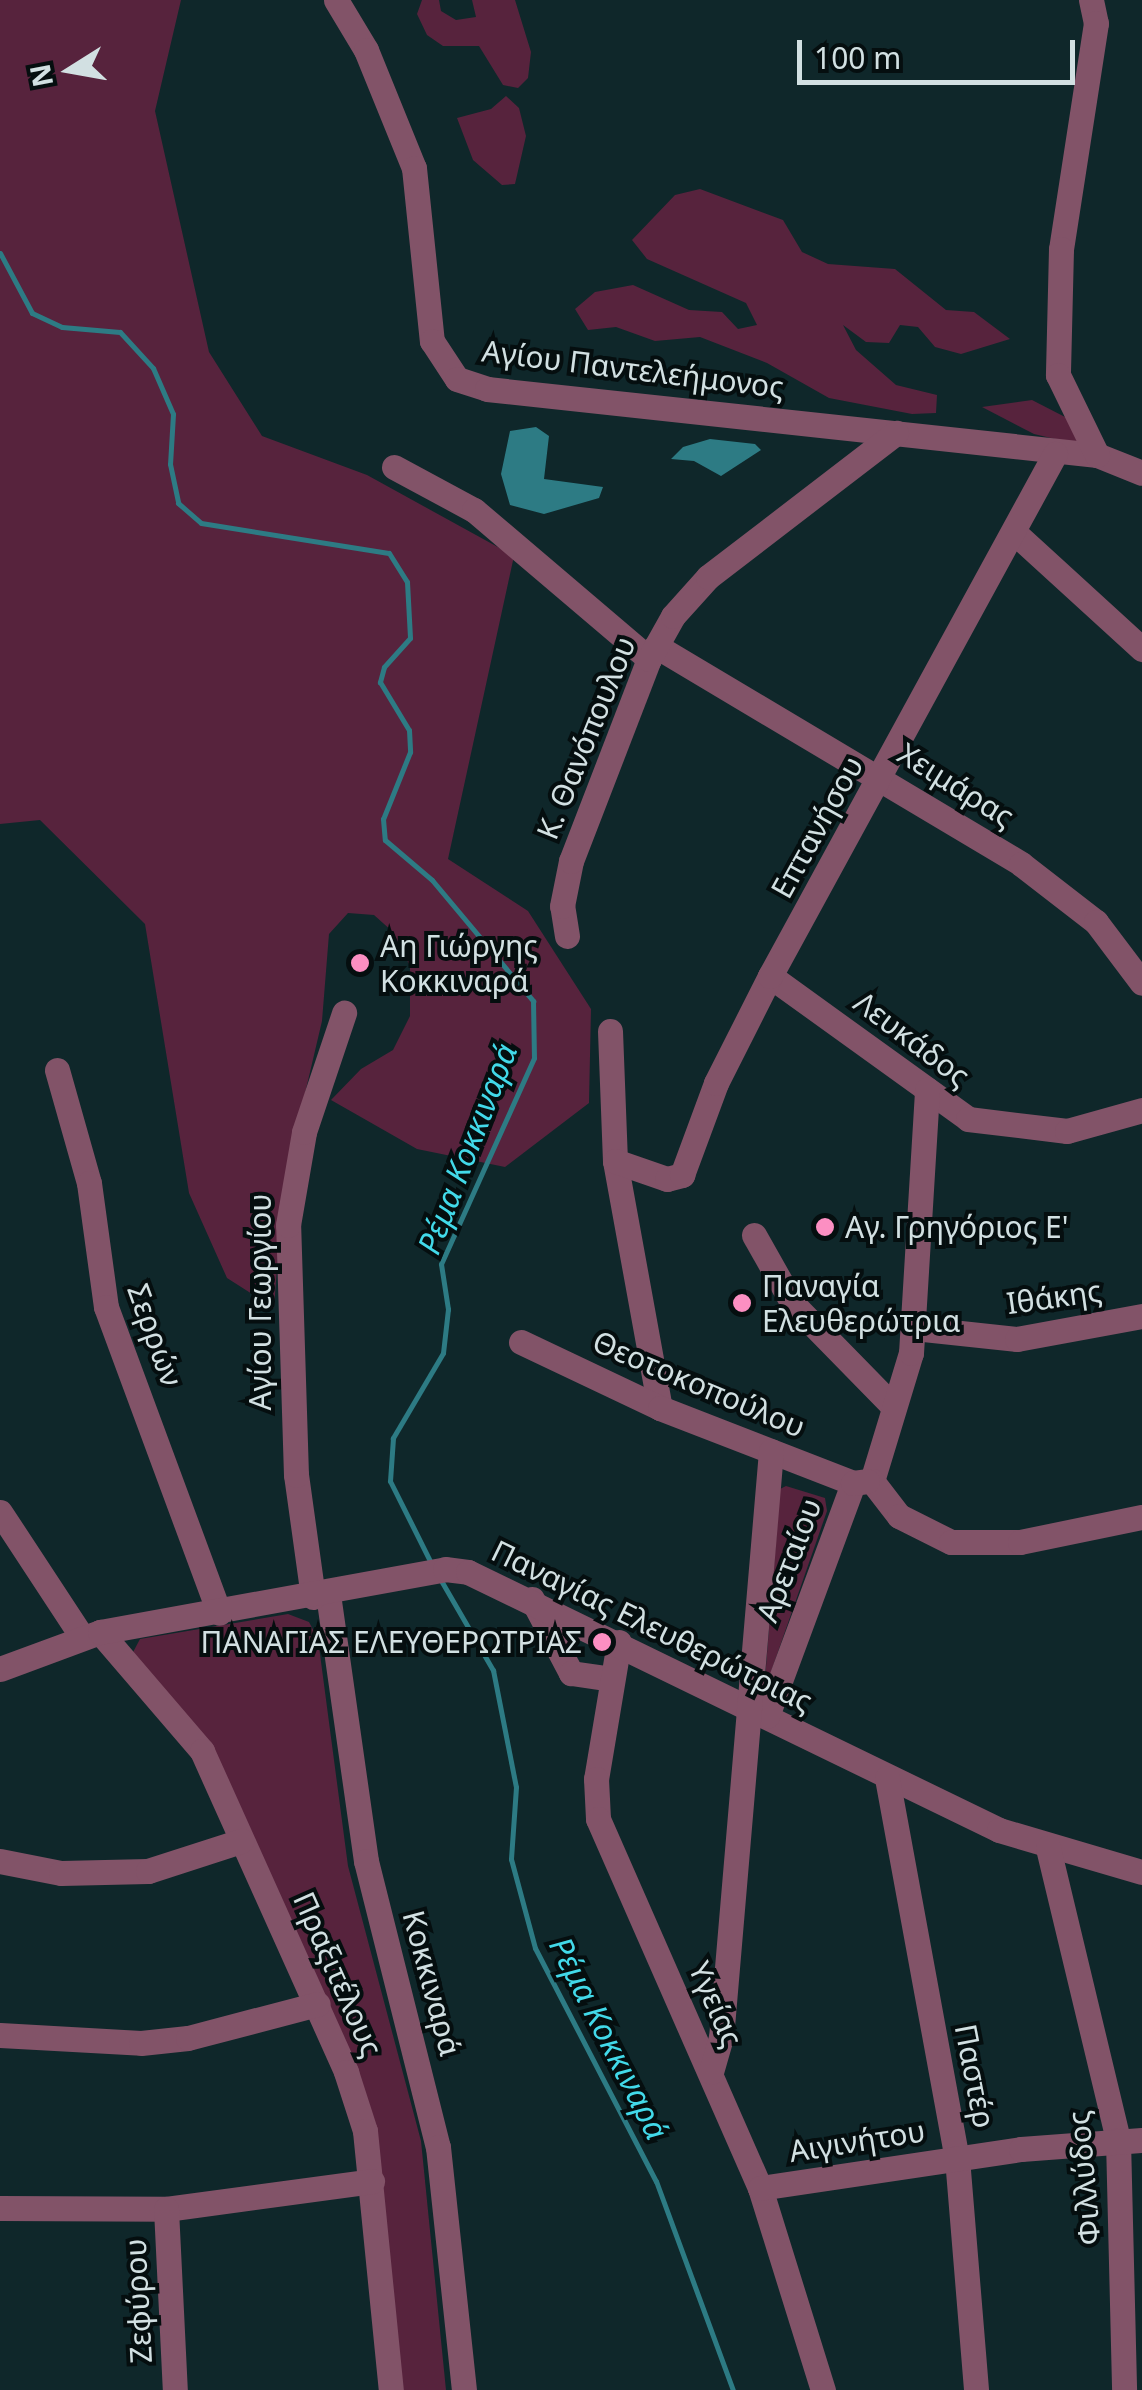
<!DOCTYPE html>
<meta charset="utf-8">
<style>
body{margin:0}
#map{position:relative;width:1142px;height:2390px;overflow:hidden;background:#0f272a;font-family:"Noto Sans",sans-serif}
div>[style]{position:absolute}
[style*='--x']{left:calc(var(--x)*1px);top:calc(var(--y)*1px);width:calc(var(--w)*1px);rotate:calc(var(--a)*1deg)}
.green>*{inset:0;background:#57233d}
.water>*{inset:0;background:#2d7b84}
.stream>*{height:5px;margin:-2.5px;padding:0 2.5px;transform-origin:2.5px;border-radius:2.5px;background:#2d7b84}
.minor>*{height:25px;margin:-12.5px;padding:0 12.5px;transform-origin:12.5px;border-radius:12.5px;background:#825368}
.dots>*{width:28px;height:28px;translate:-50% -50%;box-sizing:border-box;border:5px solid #050e0f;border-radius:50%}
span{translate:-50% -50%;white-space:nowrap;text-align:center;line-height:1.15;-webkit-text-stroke:8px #050e0f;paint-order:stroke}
.street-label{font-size:30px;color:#d2e0e2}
.poi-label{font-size:30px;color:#d2e0e2}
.left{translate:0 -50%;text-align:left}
.right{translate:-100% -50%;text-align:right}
.water-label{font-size:32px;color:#42d9e9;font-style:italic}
.north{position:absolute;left:20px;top:20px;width:100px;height:100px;-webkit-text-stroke:8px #050e0f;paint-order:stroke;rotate:259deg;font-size:28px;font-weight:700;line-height:40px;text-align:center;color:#d2e0e2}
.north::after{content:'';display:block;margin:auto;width:35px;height:45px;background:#d2e0e2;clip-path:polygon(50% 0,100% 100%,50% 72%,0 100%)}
.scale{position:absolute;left:797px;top:40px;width:278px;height:45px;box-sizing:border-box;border:5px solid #d2e0e2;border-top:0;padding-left:12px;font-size:30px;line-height:35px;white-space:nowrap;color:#d2e0e2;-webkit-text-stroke:8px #050e0f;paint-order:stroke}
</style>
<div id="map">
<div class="green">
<div style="clip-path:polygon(0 0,181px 0,155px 111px,209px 352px,262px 436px,367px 475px,514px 556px,448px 859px,528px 911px,591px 1009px,589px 1103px,505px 1167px,417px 1149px,331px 1100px,361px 1069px,393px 1050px,410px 1016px,410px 966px,393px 932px,374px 915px,348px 913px,329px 934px,322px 1021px,283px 1187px,274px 1308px,227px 1278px,189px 1193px,145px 924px,40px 820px,0 824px)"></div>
<div style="clip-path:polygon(422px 0,439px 0,441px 11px,456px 20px,476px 17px,472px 0,515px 0,531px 52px,528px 78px,518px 88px,503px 85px,479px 46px,443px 46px,427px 35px,417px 14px)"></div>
<div style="clip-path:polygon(506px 96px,519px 108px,526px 136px,515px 184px,502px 185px,473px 160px,457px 118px,491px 109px)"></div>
<div style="clip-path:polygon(700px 189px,783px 220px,802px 252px,828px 264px,895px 269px,946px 310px,974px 312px,1010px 339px,961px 354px,935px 347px,918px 327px,900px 325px,889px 343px,866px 342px,843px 325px,856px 350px,896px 385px,937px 395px,936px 413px,912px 414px,829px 398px,767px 363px,700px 337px,655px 341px,616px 327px,588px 330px,575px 309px,595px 292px,633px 285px,689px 310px,722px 312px,738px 329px,757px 325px,746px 303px,647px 259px,632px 240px,675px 195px)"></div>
<div style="clip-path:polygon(1032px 400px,1067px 418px,1080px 445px,1034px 434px,982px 407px)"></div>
<div style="clip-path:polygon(786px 1486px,825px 1498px,827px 1511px,764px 1692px,780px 1489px)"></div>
<div style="clip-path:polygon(288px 1614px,309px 1622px,318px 1639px,348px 1866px,421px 2141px,446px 2390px,398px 2390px,382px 2188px,219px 1764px,131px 1656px,140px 1639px)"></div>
</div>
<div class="water">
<div style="clip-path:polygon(536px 427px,549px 436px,544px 479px,603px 487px,599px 498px,544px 514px,510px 505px,501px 474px,510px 431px)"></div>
<div style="clip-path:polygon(710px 439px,755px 444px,761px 450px,721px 476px,694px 461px,671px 459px,683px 447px)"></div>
</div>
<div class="stream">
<div style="--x:0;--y:253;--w:68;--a:61.9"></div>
<div style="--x:32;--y:313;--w:33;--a:25"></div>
<div style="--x:62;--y:327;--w:58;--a:4.9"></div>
<div style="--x:120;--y:332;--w:49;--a:47.5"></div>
<div style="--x:153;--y:368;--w:50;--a:66.5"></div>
<div style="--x:173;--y:414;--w:50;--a:93.4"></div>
<div style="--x:170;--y:464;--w:40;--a:78"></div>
<div style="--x:178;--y:503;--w:30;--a:41"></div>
<div style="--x:201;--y:523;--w:190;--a:9.1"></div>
<div style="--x:389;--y:553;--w:34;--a:58"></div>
<div style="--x:407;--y:582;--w:56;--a:86.9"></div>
<div style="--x:410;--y:638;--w:39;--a:132"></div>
<div style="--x:384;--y:667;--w:16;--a:105"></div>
<div style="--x:380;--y:682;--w:56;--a:58.9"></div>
<div style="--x:409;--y:730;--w:22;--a:87"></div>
<div style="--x:410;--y:752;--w:72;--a:111.9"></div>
<div style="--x:383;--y:819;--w:21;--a:85"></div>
<div style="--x:385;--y:840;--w:62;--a:40.4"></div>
<div style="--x:432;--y:880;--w:158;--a:50.1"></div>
<div style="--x:533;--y:1001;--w:57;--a:89"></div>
<div style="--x:534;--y:1058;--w:226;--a:114.3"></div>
<div style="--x:441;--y:1264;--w:46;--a:81.2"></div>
<div style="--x:448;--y:1309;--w:44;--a:96.5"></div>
<div style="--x:443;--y:1353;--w:99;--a:120.5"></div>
<div style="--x:393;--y:1438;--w:43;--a:94"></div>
<div style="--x:390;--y:1481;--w:92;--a:63.4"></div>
<div style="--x:439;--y:1577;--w:108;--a:59.9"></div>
<div style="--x:493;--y:1670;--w:119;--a:78.9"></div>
<div style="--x:516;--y:1787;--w:72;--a:94"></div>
<div style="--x:511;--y:1859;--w:92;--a:74.9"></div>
<div style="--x:535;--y:1948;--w:263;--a:62.6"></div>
<div style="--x:656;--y:2181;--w:223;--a:69.8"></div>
</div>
<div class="minor">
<div style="--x:336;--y:0;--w:58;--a:59"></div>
<div style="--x:366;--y:50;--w:127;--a:67.9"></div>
<div style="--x:414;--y:168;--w:174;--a:84.1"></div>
<div style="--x:432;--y:341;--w:45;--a:56.7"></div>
<div style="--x:457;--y:379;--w:32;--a:18"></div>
<div style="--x:487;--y:389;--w:614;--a:6.18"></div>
<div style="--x:1097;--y:455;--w:48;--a:21.8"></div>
<div style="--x:1091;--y:0;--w:24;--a:78"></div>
<div style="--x:1096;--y:23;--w:229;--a:98.8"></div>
<div style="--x:1061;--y:249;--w:126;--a:91.4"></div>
<div style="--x:1058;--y:375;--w:89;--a:64"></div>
<div style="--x:394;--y:467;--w:91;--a:28.3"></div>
<div style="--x:474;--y:510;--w:230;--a:40.4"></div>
<div style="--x:1016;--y:534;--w:171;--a:42.4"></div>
<div style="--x:656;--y:646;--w:425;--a:30.8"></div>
<div style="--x:1021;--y:864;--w:95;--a:37.7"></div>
<div style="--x:1096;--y:922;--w:76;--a:53"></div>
<div style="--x:567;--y:936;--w:30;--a:-99"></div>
<div style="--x:562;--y:906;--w:46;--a:-78.7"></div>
<div style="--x:571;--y:861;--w:217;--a:-68.9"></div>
<div style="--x:649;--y:659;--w:49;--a:-60.8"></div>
<div style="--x:673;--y:616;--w:52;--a:-48.1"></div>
<div style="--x:708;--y:577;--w:237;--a:-37.5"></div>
<div style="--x:770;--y:976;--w:244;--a:35.8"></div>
<div style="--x:968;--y:1119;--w:100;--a:6.9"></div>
<div style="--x:1067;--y:1131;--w:78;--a:-15.6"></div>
<div style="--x:610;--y:1031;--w:130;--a:87.8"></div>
<div style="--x:615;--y:1161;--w:251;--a:79.7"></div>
<div style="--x:57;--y:1070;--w:117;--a:74.2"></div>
<div style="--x:89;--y:1183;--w:125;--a:82.2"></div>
<div style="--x:106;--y:1307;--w:326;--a:69.7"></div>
<div style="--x:615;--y:1161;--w:55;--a:19.1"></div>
<div style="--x:667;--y:1179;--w:16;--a:-15"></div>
<div style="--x:682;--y:1175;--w:98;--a:-69.7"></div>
<div style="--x:716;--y:1083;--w:120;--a:-63.2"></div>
<div style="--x:770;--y:976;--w:595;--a:-61.37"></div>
<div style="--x:754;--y:1235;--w:79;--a:60.5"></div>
<div style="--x:793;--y:1304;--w:143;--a:45.6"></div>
<div style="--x:914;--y:1328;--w:104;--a:6.1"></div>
<div style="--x:1017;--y:1339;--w:127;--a:-10.4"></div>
<div style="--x:521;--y:1342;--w:154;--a:25.4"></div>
<div style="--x:660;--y:1408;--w:207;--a:21.2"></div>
<div style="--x:872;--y:1481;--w:134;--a:-73.1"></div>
<div style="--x:911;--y:1353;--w:264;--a:-86.5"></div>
<div style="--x:872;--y:1481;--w:44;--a:52.4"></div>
<div style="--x:899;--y:1516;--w:58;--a:26.6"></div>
<div style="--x:951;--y:1542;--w:69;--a:0"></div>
<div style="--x:1020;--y:1542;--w:125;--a:-11.6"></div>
<div style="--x:0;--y:1512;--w:149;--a:56.7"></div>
<div style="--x:328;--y:1594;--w:270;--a:81.9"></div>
<div style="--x:366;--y:1861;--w:295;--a:75.9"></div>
<div style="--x:438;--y:2147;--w:244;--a:83.9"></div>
<div style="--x:313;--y:1597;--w:123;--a:-97.9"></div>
<div style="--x:296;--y:1475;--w:250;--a:-91.8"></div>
<div style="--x:288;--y:1225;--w:94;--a:-80.2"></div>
<div style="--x:304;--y:1132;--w:126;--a:-71.4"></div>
<div style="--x:532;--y:1599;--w:84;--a:62.2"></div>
<div style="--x:571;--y:1673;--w:41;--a:8.3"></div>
<div style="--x:100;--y:1632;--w:157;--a:49.4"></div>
<div style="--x:202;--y:1751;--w:352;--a:65.8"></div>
<div style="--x:346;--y:2072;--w:62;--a:72.1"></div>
<div style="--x:365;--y:2131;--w:260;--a:84.3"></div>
<div style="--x:619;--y:1642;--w:139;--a:99.5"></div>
<div style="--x:596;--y:1779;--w:40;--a:87.1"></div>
<div style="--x:598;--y:1819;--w:403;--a:66.3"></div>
<div style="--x:760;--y:2188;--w:212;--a:72.7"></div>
<div style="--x:0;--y:1669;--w:107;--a:-20.3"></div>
<div style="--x:100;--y:1632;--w:351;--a:-10.3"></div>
<div style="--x:445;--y:1569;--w:23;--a:7"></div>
<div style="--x:468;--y:1572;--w:590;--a:25.91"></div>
<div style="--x:999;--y:1830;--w:149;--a:16.4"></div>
<div style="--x:767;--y:1716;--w:248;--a:-69.7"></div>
<div style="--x:853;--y:1483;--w:14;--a:-8"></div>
<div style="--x:887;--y:1778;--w:386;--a:79.6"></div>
<div style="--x:957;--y:2158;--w:233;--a:85.3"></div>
<div style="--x:1048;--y:1848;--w:300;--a:76.5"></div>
<div style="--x:1118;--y:2140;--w:250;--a:88.6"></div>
<div style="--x:0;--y:1861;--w:62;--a:11.1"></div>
<div style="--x:61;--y:1873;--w:87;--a:-1.3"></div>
<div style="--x:148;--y:1871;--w:98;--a:-17.9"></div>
<div style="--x:0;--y:2035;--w:141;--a:3.2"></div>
<div style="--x:141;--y:2043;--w:47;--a:-6.1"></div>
<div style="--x:188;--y:2038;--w:134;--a:-14.7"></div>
<div style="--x:711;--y:2072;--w:35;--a:-74"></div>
<div style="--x:721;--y:2038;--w:589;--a:-85.13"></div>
<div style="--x:760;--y:2188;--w:264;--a:-8.5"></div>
<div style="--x:1021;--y:2149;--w:121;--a:-4.3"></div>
<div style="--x:0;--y:2208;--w:166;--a:0.3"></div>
<div style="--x:166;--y:2209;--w:208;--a:-7.7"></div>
<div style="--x:166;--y:2209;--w:181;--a:87.2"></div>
</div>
<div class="dots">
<div style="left:360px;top:963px;background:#fc8fc2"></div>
<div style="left:825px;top:1227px;background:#fc8fc2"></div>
<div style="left:742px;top:1303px;background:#fc8fc2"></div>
<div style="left:602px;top:1642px;background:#fc8fc2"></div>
</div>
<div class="street-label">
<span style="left:633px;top:369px;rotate:7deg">Αγίου Παντελεήμονος</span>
<span style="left:586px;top:738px;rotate:-68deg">Κ. Θανόπουλου</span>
<span style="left:956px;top:785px;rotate:32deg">Χειμάρας</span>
<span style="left:817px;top:827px;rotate:-61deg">Επτανήσου</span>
<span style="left:912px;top:1039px;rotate:37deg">Λευκάδος</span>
<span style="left:1054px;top:1297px;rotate:-8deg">Ιθάκης</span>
<span style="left:260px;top:1302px;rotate:-90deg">Αγίου Γεωργίου</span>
<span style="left:155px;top:1335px;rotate:70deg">Σερρών</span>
<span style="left:699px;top:1384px;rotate:23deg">Θεοτοκοπούλου</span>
<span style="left:789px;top:1560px;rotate:-69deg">Αρεταίου</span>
<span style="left:652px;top:1626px;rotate:26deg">Παναγίας Ελευθερώτριας</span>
<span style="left:338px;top:1974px;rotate:66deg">Πραξιτέλους</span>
<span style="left:432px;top:1983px;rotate:75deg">Κοκκιναρά</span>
<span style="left:716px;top:2004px;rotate:66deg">Υγείας</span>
<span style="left:975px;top:2076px;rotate:79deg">Παστέρ</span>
<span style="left:857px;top:2141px;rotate:-9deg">Αιγινήτου</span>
<span style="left:1084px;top:2178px;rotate:-95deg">Φιλλύδος</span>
<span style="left:138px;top:2301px;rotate:-93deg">Ζεφύρου</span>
</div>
<div class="poi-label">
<span class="left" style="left:380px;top:963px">Αη Γιώργης<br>Κοκκιναρά</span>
<span class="left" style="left:845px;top:1227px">Αγ. Γρηγόριος Ε'</span>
<span class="left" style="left:762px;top:1303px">Παναγία<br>Ελευθερώτρια</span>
<span class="right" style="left:582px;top:1642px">ΠΑΝΑΓΙΑΣ ΕΛΕΥΘΕΡΩΤΡΙΑΣ</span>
</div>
<div class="water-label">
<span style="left:467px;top:1149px;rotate:-69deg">Ρέμα Κοκκιναρά</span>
<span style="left:609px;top:2038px;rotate:63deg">Ρέμα Κοκκιναρά</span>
</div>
<div class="north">N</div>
<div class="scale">100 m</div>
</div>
